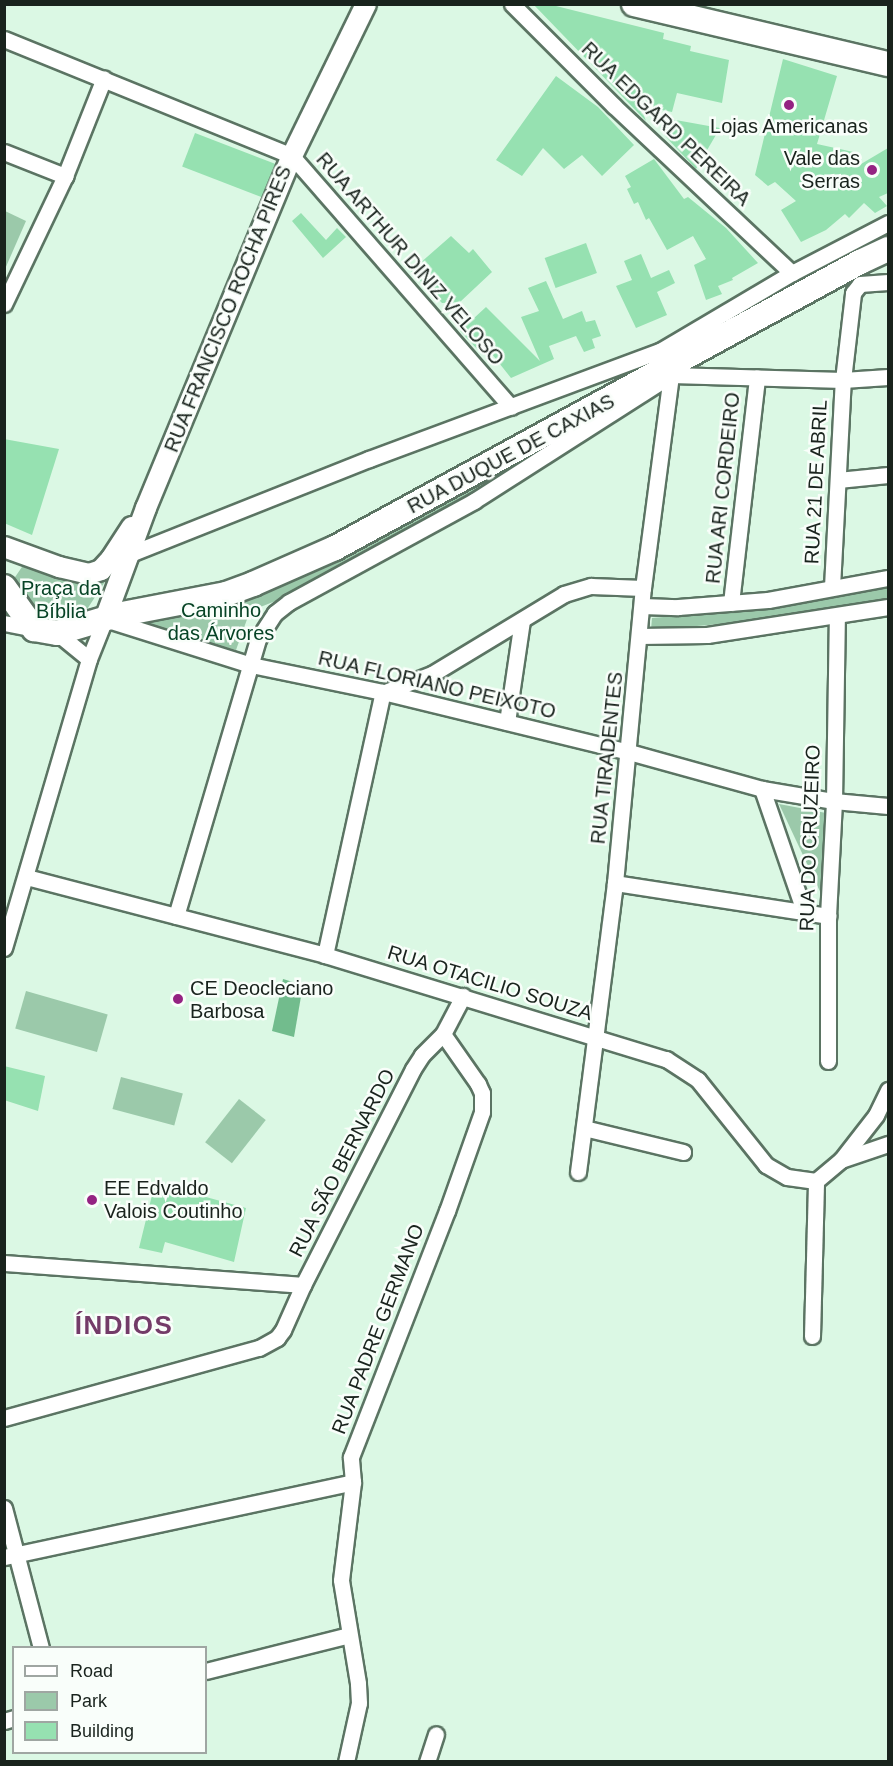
<!DOCTYPE html>
<meta charset="utf-8">
<style>
body{margin:0}
#map{position:relative;width:893px;height:1766px;overflow:hidden;background:#dbf8e4;font-family:Helvetica,sans-serif}
div>[style]{position:absolute}
[style*='--x']{left:calc(var(--x)*1px);top:calc(var(--y)*1px);width:calc(var(--w)*1px);rotate:calc(var(--a)*1deg)}
.green>*{inset:0;background:#9bc9aa;transform-origin:0 0}
.water>*{inset:0;background:#72bc8d}
.building>*{inset:0;background:#96e1b1;transform-origin:0 0}
.roads{filter:drop-shadow(2px 0 #5b7463) drop-shadow(-2px 0 #5b7463) drop-shadow(0 2px #5b7463) drop-shadow(0 -2px #5b7463)}
.minor>*{height:15px;margin:-7.5px;padding:0 7.5px;transform-origin:7.5px;border-radius:7.5px;background:#fff}
.tertiary>*{height:20px;margin:-10px;padding:0 10px;transform-origin:10px;border-radius:10px;background:#fff}
.primary>*{height:24px;margin:-12px;padding:0 12px;transform-origin:12px;border-radius:12px;background:#fff}
.dots>*{width:16px;height:16px;translate:-50% -50%;box-sizing:border-box;border:3px solid #f9fefa;border-radius:50%}
span{translate:-50% -50%;white-space:nowrap;text-align:center;line-height:1.15;-webkit-text-stroke:5px #f9fefa;paint-order:stroke}
.street-label{font-size:20px;color:#19231d}
.poi-label{font-size:20px;color:#19231d}
.right{translate:-100% -50%;text-align:right}
.left{translate:0 -50%;text-align:left}
.park-label{font-size:20px;color:#064325}
.district-label{font-size:26px;color:#733b68;font-weight:700;letter-spacing:1.5px}
.frame{position:absolute;inset:0;border:6px solid #19231d;pointer-events:none}
.legend{position:absolute;left:12px;top:1646px;width:195px;height:108px;box-sizing:border-box;background:#f9fefa;border:2px solid #9fa6a2;margin:0;padding:8px 10px;list-style:none;font-size:18px;color:#19231d}
.legend li{display:flex;align-items:center;gap:12px;height:30px}
.legend b{width:30px;border:2px solid #9fa6a2}
</style>
<div id="map">
<div class="green">
<div style="clip-path:polygon(5px 211px,26px 221px,5px 269px)"></div>
<div style="clip-path:polygon(644px 386px,494px 479px,371px 552px,301px 591px,250px 611px,236px 650px,151px 628px,140px 615px,235px 596px)"></div>
<div style="clip-path:polygon(24px 564px,67px 579px,92px 584px,106px 580px,84px 614px,56px 624px,41px 615px,11px 583px)"></div>
<div style="clip-path:polygon(888px 585px,888px 600px,720px 624px,651px 630px,652px 618px,720px 612px)"></div>
<div style="clip-path:polygon(779px 804px,826px 813px,824px 900px)"></div>
<div style="left:26px;top:991px;width:85px;height:39px;rotate:16deg"></div>
<div style="left:121px;top:1077px;width:64px;height:33px;rotate:15deg"></div>
<div style="left:239px;top:1099px;width:34px;height:55px;rotate:38deg"></div>
</div>
<div class="water">
<div style="clip-path:polygon(283px 979px,303px 985px,294px 1037px,272px 1031px)"></div>
</div>
<div class="building">
<div style="clip-path:polygon(533px 4px,548px 4px,664px 33px,663px 39px,691px 46px,690px 51px,729px 60px,722px 103px,677px 93px,672px 112px,647px 107px,646px 116px,643px 113px,646px 121px)"></div>
<div style="clip-path:polygon(783px 59px,837px 76px,817px 144px,858px 153px,856px 167px,888px 148px,888px 193px,879px 197px,887px 206px,875px 213px,864px 203px,849px 218px,845px 214px,826px 230px,801px 242px,781px 210px,796px 201px,775px 182px,768px 186px,755px 175px)"></div>
<div style="clip-path:polygon(556px 76px,598px 107px,634px 145px,602px 176px,582px 155px,564px 169px,543px 148px,522px 176px,496px 160px)"></div>
<div style="clip-path:polygon(670px 119px,720px 128px,696px 169px,664px 135px)"></div>
<div style="left:195px;top:133px;width:87px;height:36px;rotate:21deg"></div>
<div style="clip-path:polygon(654px 159px,684px 199px,688px 197px,726px 228px,758px 263px,732px 278px,733px 280px,718px 286px,722px 294px,706px 300px,694px 265px,706px 259px,693px 236px,667px 250px,649px 218px,646px 220px,638px 202px,634px 204px,627px 189px,631px 187px,625px 176px)"></div>
<div style="clip-path:polygon(301px 213px,326px 240px,337px 228px,346px 237px,323px 258px,292px 221px)"></div>
<div style="clip-path:polygon(451px 236px,469px 253px,473px 249px,492px 272px,460px 302px,442px 303px,411px 271px)"></div>
<div style="left:586px;top:243px;width:32px;height:44px;rotate:70deg"></div>
<div style="clip-path:polygon(641px 254px,651px 278px,669px 270px,675px 283px,657px 292px,667px 315px,636px 328px,616px 286px,632px 280px,624px 261px)"></div>
<div style="clip-path:polygon(546px 281px,563px 319px,582px 311px,586px 322px,595px 320px,601px 336px,592px 339px,595px 348px,584px 352px,576px 336px,549px 346px,554px 359px,511px 378px,484px 344px,478px 350px,460px 331px,486px 307px,540px 361px,521px 317px,539px 311px,528px 288px)"></div>
<div style="clip-path:polygon(4px 439px,59px 449px,32px 535px,4px 523px)"></div>
<div style="clip-path:polygon(4px 1066px,45px 1076px,38px 1111px,4px 1100px)"></div>
<div style="clip-path:polygon(155px 1183px,246px 1208px,234px 1262px,165px 1242px,162px 1253px,139px 1248px)"></div>
</div>
<div class="roads">
<div class="minor">
<div style="--x:512;--y:4;--w:144;--a:45"></div>
<div style="--x:614;--y:106;--w:244;--a:43.2"></div>
<div style="--x:4;--y:39;--w:311;--a:22.1"></div>
<div style="--x:292;--y:156;--w:333;--a:48.9"></div>
<div style="--x:4;--y:152;--w:66;--a:21.5"></div>
<div style="--x:4;--y:304;--w:142;--a:-64.5"></div>
<div style="--x:65;--y:176;--w:105;--a:-68.3"></div>
<div style="--x:838;--y:480;--w:50;--a:-5.7"></div>
<div style="--x:130;--y:554;--w:257;--a:-21.7"></div>
<div style="--x:369;--y:459;--w:310;--a:-20.4"></div>
<div style="--x:660;--y:351;--w:153;--a:-30.6"></div>
<div style="--x:792;--y:273;--w:108;--a:-27.5"></div>
<div style="--x:832;--y:587;--w:207;--a:-87"></div>
<div style="--x:843;--y:380;--w:88;--a:-83.4"></div>
<div style="--x:853;--y:293;--w:11;--a:-52"></div>
<div style="--x:860;--y:284;--w:28;--a:-4"></div>
<div style="--x:731;--y:603;--w:227;--a:-83.4"></div>
<div style="--x:642;--y:606;--w:36;--a:2"></div>
<div style="--x:678;--y:607;--w:90;--a:-4.4"></div>
<div style="--x:768;--y:600;--w:122;--a:-10.4"></div>
<div style="--x:4;--y:623;--w:31;--a:11"></div>
<div style="--x:57;--y:633;--w:41;--a:39.1"></div>
<div style="--x:639;--y:636;--w:68;--a:-0.8"></div>
<div style="--x:707;--y:635;--w:183;--a:-8.8"></div>
<div style="--x:385;--y:692;--w:50;--a:-21"></div>
<div style="--x:432;--y:674;--w:154;--a:-31.2"></div>
<div style="--x:564;--y:594;--w:28;--a:-17"></div>
<div style="--x:591;--y:586;--w:52;--a:2.2"></div>
<div style="--x:507;--y:722;--w:103;--a:-81.6"></div>
<div style="--x:762;--y:789;--w:129;--a:71"></div>
<div style="--x:26;--y:877;--w:309;--a:14.6"></div>
<div style="--x:325;--y:955;--w:357;--a:17"></div>
<div style="--x:666;--y:1059;--w:38;--a:33"></div>
<div style="--x:698;--y:1080;--w:109;--a:51.3"></div>
<div style="--x:766;--y:1165;--w:24;--a:30"></div>
<div style="--x:787;--y:1177;--w:29;--a:8"></div>
<div style="--x:816;--y:1181;--w:33;--a:-40"></div>
<div style="--x:841;--y:1160;--w:50;--a:-18.8"></div>
<div style="--x:615;--y:883;--w:216;--a:8.8"></div>
<div style="--x:176;--y:916;--w:289;--a:-73.5"></div>
<div style="--x:258;--y:639;--w:31;--a:-57"></div>
<div style="--x:275;--y:613;--w:18;--a:-38"></div>
<div style="--x:289;--y:602;--w:211;--a:-28.6"></div>
<div style="--x:474;--y:501;--w:234;--a:-32.6"></div>
<div style="--x:671;--y:375;--w:172;--a:1.7"></div>
<div style="--x:843;--y:380;--w:45;--a:-3.8"></div>
<div style="--x:4;--y:948;--w:301;--a:-73.6"></div>
<div style="--x:89;--y:659;--w:43;--a:-68.2"></div>
<div style="--x:105;--y:619;--w:153;--a:17.5"></div>
<div style="--x:251;--y:665;--w:135;--a:11.6"></div>
<div style="--x:383;--y:692;--w:253;--a:13.7"></div>
<div style="--x:629;--y:752;--w:138;--a:15.5"></div>
<div style="--x:762;--y:789;--w:73;--a:9.5"></div>
<div style="--x:834;--y:801;--w:54;--a:5.3"></div>
<div style="--x:325;--y:955;--w:269;--a:-77.6"></div>
<div style="--x:828;--y:1061;--w:145;--a:-90"></div>
<div style="--x:828;--y:916;--w:115;--a:-87"></div>
<div style="--x:834;--y:801;--w:185;--a:-89.1"></div>
<div style="--x:584;--y:1128;--w:102;--a:13.6"></div>
<div style="--x:841;--y:1160;--w:57;--a:-52.1"></div>
<div style="--x:876;--y:1115;--w:28;--a:-64"></div>
<div style="--x:578;--y:1172;--w:291;--a:-82.7"></div>
<div style="--x:615;--y:883;--w:296;--a:-84.6"></div>
<div style="--x:643;--y:588;--w:215;--a:-82.5"></div>
<div style="--x:671;--y:375;--w:9;--a:-84"></div>
<div style="--x:672;--y:366;--w:19;--a:-129"></div>
<div style="--x:4;--y:1263;--w:300;--a:4.2"></div>
<div style="--x:812;--y:1336;--w:155;--a:-88.5"></div>
<div style="--x:4;--y:1418;--w:264;--a:-15.4"></div>
<div style="--x:259;--y:1348;--w:21;--a:-29"></div>
<div style="--x:277;--y:1338;--w:10;--a:-53"></div>
<div style="--x:283;--y:1330;--w:49;--a:-66"></div>
<div style="--x:303;--y:1285;--w:242;--a:-63"></div>
<div style="--x:413;--y:1069;--w:17;--a:-57"></div>
<div style="--x:422;--y:1055;--w:30;--a:-45"></div>
<div style="--x:443;--y:1034;--w:43;--a:-62.2"></div>
<div style="--x:4;--y:1508;--w:145;--a:75.2"></div>
<div style="--x:4;--y:1557;--w:357;--a:-12.1"></div>
<div style="--x:206;--y:1671;--w:147;--a:-14.1"></div>
<div style="--x:4;--y:1721;--w:10;--a:-17"></div>
<div style="--x:346;--y:1762;--w:60;--a:-77.6"></div>
<div style="--x:359;--y:1703;--w:20;--a:-93"></div>
<div style="--x:358;--y:1683;--w:104;--a:-99.4"></div>
<div style="--x:341;--y:1580;--w:99;--a:-83"></div>
<div style="--x:353;--y:1482;--w:25;--a:-95"></div>
<div style="--x:351;--y:1457;--w:264;--a:-68.7"></div>
<div style="--x:447;--y:1211;--w:105;--a:-70.5"></div>
<div style="--x:482;--y:1112;--w:19;--a:-90"></div>
<div style="--x:482;--y:1093;--w:10;--a:-114"></div>
<div style="--x:478;--y:1084;--w:61;--a:-125"></div>
<div style="--x:427;--y:1762;--w:29;--a:-72"></div>
</div>
<div class="tertiary">
<div style="--x:4;--y:547;--w:59;--a:20"></div>
<div style="--x:59;--y:567;--w:31;--a:13"></div>
<div style="--x:89;--y:574;--w:13;--a:-18"></div>
<div style="--x:101;--y:570;--w:15;--a:-48"></div>
<div style="--x:111;--y:559;--w:38;--a:-57"></div>
<div style="--x:105;--y:619;--w:118;--a:-69.7"></div>
<div style="--x:146;--y:508;--w:381;--a:-67.5"></div>
<div style="--x:292;--y:156;--w:169;--a:-64"></div>
</div>
<div class="primary">
<div style="--x:634;--y:4;--w:261;--a:13.3"></div>
<div style="--x:4;--y:587;--w:52;--a:54.5"></div>
<div style="--x:34;--y:629;--w:23;--a:10"></div>
<div style="--x:57;--y:633;--w:63;--a:-16.7"></div>
<div style="--x:117;--y:615;--w:111;--a:-10.9"></div>
<div style="--x:226;--y:594;--w:29;--a:-20"></div>
<div style="--x:253;--y:584;--w:90;--a:-23.7"></div>
<div style="--x:335;--y:548;--w:598;--a:-28.58"></div>
<div style="--x:860;--y:262;--w:31;--a:-25"></div>
</div>
</div>
<div class="dots">
<div style="left:789px;top:105px;background:#942382"></div>
<div style="left:872px;top:170px;background:#942382"></div>
<div style="left:178px;top:999px;background:#942382"></div>
<div style="left:92px;top:1200px;background:#942382"></div>
</div>
<div class="street-label">
<span style="left:666px;top:124px;rotate:44deg">RUA EDGARD PEREIRA</span>
<span style="left:410px;top:259px;rotate:49deg">RUA ARTHUR DINIZ VELOSO</span>
<span style="left:228px;top:309px;rotate:-68deg">RUA FRANCISCO ROCHA PIRES</span>
<span style="left:511px;top:454px;rotate:-28deg">RUA DUQUE DE CAXIAS</span>
<span style="left:816px;top:482px;rotate:-87deg">RUA 21 DE ABRIL</span>
<span style="left:723px;top:488px;rotate:-84deg">RUA ARI CORDEIRO</span>
<span style="left:437px;top:685px;rotate:13deg">RUA FLORIANO PEIXOTO</span>
<span style="left:607px;top:758px;rotate:-84deg">RUA TIRADENTES</span>
<span style="left:810px;top:838px;rotate:-88deg">RUA DO CRUZEIRO</span>
<span style="left:490px;top:983px;rotate:17deg">RUA OTACILIO SOUZA</span>
<span style="left:342px;top:1163px;rotate:-63deg">RUA SÃO BERNARDO</span>
<span style="left:378px;top:1329px;rotate:-69deg">RUA PADRE GERMANO</span>
</div>
<div class="poi-label">
<span style="left:789px;top:126px">Lojas Americanas</span>
<span class="right" style="left:860px;top:170px">Vale das<br>Serras</span>
<span class="left" style="left:190px;top:1000px">CE Deocleciano<br>Barbosa</span>
<span class="left" style="left:104px;top:1200px">EE Edvaldo<br>Valois Coutinho</span>
</div>
<div class="park-label">
<span style="left:61px;top:600px">Praça da<br>Bíblia</span>
<span style="left:221px;top:622px">Caminho<br>das Árvores</span>
</div>
<div class="district-label">
<span style="left:124px;top:1326px">ÍNDIOS</span>
</div>
<div class="frame"></div>
<ul class="legend">
<li><b style="height:8px;background:#fff"></b>Road</li>
<li><b style="height:16px;background:#9bc9aa"></b>Park</li>
<li><b style="height:16px;background:#96e1b1"></b>Building</li>
</ul>
</div>
